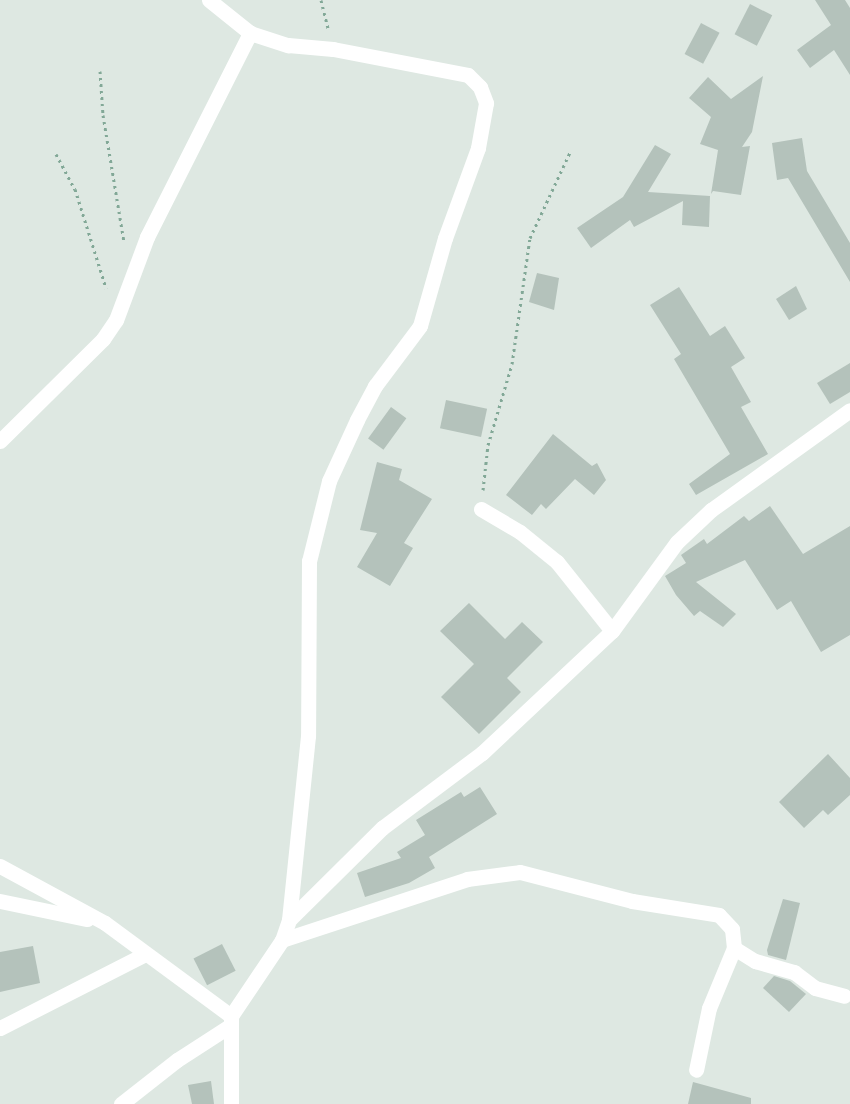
<!DOCTYPE html>
<style>
body{margin:0}
#map{position:relative;width:850px;height:1104px;overflow:hidden;background:#dee8e2;font-family:"Alegreya Sans",sans-serif}
div>[style]{position:absolute}
[style*='--x']{left:calc(var(--x)*1px);top:calc(var(--y)*1px);width:calc(var(--w)*1px);rotate:calc(var(--a)*1deg)}
.building>*{inset:0;background:#b4c2bb;transform-origin:0 0}
.path>*{height:3px;margin-top:-1.5px;transform-origin:0;background:repeating-linear-gradient(90deg,#82a897 0 2.5px,transparent 0 6.5px)}
.minor>*{height:15px;margin:-7.5px;padding:0 7.5px;transform-origin:7.5px;border-radius:7.5px;background:#fff}
span{translate:-50% -50%;white-space:nowrap;text-align:center;line-height:1.15;-webkit-text-stroke:4px #eef5f0;paint-order:stroke}
</style>
<div id="map">
<div class="building">
<div style="clip-path:polygon(815px 0,845px 0,850px 8px,850px 75px,834px 50px,810px 68px,797px 50px,831px 25px)"></div>
<div style="left:750px;top:4px;width:25px;height:34px;rotate:27deg"></div>
<div style="left:701px;top:23px;width:21px;height:35px;rotate:28deg"></div>
<div style="clip-path:polygon(763px 76px,752px 132px,742px 147px,750px 146px,741px 195px,713px 191px,711px 194px,718px 150px,700px 144px,711px 117px,689px 98px,708px 77px,731px 99px)"></div>
<div style="clip-path:polygon(802px 138px,807px 171px,850px 243px,850px 282px,788px 178px,777px 180px,772px 143px)"></div>
<div style="clip-path:polygon(655px 145px,671px 154px,648px 192px,710px 196px,709px 227px,682px 225px,683px 201px,634px 227px,630px 220px,591px 248px,577px 228px,623px 197px)"></div>
<div style="clip-path:polygon(537px 273px,559px 278px,554px 310px,529px 302px)"></div>
<div style="clip-path:polygon(796px 286px,807px 309px,789px 320px,776px 299px)"></div>
<div style="clip-path:polygon(679px 287px,710px 336px,725px 326px,745px 358px,731px 367px,751px 402px,741px 407px,768px 454px,696px 495px,689px 484px,730px 454px,674px 359px,681px 354px,650px 305px)"></div>
<div style="clip-path:polygon(850px 363px,850px 392px,830px 404px,817px 383px)"></div>
<div style="left:446px;top:400px;width:42px;height:29px;rotate:12deg"></div>
<div style="left:391px;top:407px;width:19px;height:39px;rotate:36deg"></div>
<div style="clip-path:polygon(553px 434px,592px 466px,597px 463px,606px 480px,594px 495px,575px 479px,546px 509px,541px 504px,532px 515px,506px 495px)"></div>
<div style="clip-path:polygon(377px 462px,402px 469px,399px 480px,432px 499px,404px 543px,413px 548px,390px 586px,357px 567px,377px 533px,360px 530px)"></div>
<div style="clip-path:polygon(770px 506px,803px 554px,850px 526px,850px 635px,821px 652px,791px 601px,777px 610px,745px 560px,696px 582px,736px 614px,723px 627px,700px 611px,694px 616px,676px 595px,665px 576px,686px 563px,681px 555px,704px 539px,707px 544px,744px 516px,749px 521px)"></div>
<div style="clip-path:polygon(469px 603px,505px 639px,522px 622px,543px 642px,507px 678px,521px 692px,479px 734px,441px 697px,474px 664px,440px 631px)"></div>
<div style="clip-path:polygon(828px 754px,850px 778px,850px 795px,828px 815px,823px 810px,804px 828px,779px 802px)"></div>
<div style="clip-path:polygon(480px 787px,497px 814px,429px 857px,435px 868px,409px 883px,365px 897px,357px 873px,401px 858px,397px 852px,425px 835px,416px 820px,461px 792px,464px 797px)"></div>
<div style="clip-path:polygon(783px 899px,800px 903px,786px 960px,768px 955px,767px 950px)"></div>
<div style="left:222px;top:944px;width:30px;height:32px;rotate:63deg"></div>
<div style="clip-path:polygon(33px 946px,40px 983px,0 992px,0 952px)"></div>
<div style="clip-path:polygon(774px 976px,790px 981px,806px 994px,789px 1012px,763px 988px)"></div>
<div style="clip-path:polygon(211px 1081px,214px 1104px,192px 1104px,188px 1085px)"></div>
<div style="clip-path:polygon(693px 1082px,751px 1098px,751px 1104px,688px 1104px)"></div>
</div>
<div class="path">
<div style="--x:321;--y:0;--w:30;--a:76"></div>
<div style="--x:100;--y:71;--w:44;--a:86.1"></div>
<div style="--x:103;--y:115;--w:129;--a:80.6"></div>
<div style="--x:56;--y:154;--w:40;--a:62"></div>
<div style="--x:75;--y:189;--w:104;--a:72.6"></div>
<div style="--x:483;--y:490;--w:45;--a:-83.7"></div>
<div style="--x:488;--y:445;--w:84;--a:-73.5"></div>
<div style="--x:512;--y:364;--w:127;--a:-81.9"></div>
<div style="--x:530;--y:238;--w:97;--a:-65"></div>
</div>
<div class="minor">
<div style="--x:209;--y:0;--w:53;--a:38.8"></div>
<div style="--x:250;--y:33;--w:40;--a:18"></div>
<div style="--x:288;--y:45;--w:45;--a:5.1"></div>
<div style="--x:333;--y:49;--w:137;--a:10.9"></div>
<div style="--x:468;--y:75;--w:17;--a:45"></div>
<div style="--x:480;--y:87;--w:17;--a:69"></div>
<div style="--x:486;--y:103;--w:46;--a:100.1"></div>
<div style="--x:478;--y:148;--w:96;--a:110.1"></div>
<div style="--x:445;--y:238;--w:91;--a:105.9"></div>
<div style="--x:420;--y:326;--w:75;--a:126.9"></div>
<div style="--x:375;--y:386;--w:38;--a:118"></div>
<div style="--x:357;--y:420;--w:67;--a:114.7"></div>
<div style="--x:329;--y:481;--w:82;--a:104"></div>
<div style="--x:309;--y:561;--w:175;--a:90.3"></div>
<div style="--x:308;--y:736;--w:185;--a:95.9"></div>
<div style="--x:289;--y:920;--w:21;--a:109"></div>
<div style="--x:0;--y:441;--w:145;--a:-44.7"></div>
<div style="--x:103;--y:339;--w:23;--a:-56"></div>
<div style="--x:116;--y:320;--w:89;--a:-69.5"></div>
<div style="--x:147;--y:237;--w:229;--a:-63.2"></div>
<div style="--x:481;--y:509;--w:45;--a:30.5"></div>
<div style="--x:520;--y:532;--w:48;--a:39"></div>
<div style="--x:557;--y:562;--w:88;--a:51.4"></div>
<div style="--x:0;--y:866;--w:119;--a:28.5"></div>
<div style="--x:105;--y:923;--w:157;--a:36.4"></div>
<div style="--x:0;--y:901;--w:89;--a:11.7"></div>
<div style="--x:289;--y:920;--w:131;--a:-44.7"></div>
<div style="--x:382;--y:828;--w:125;--a:-36.9"></div>
<div style="--x:482;--y:753;--w:178;--a:-43.2"></div>
<div style="--x:612;--y:631;--w:110;--a:-53.9"></div>
<div style="--x:677;--y:542;--w:47;--a:-43.3"></div>
<div style="--x:711;--y:510;--w:171;--a:-35.7"></div>
<div style="--x:734;--y:948;--w:25;--a:32"></div>
<div style="--x:755;--y:961;--w:41;--a:15.8"></div>
<div style="--x:794;--y:972;--w:26;--a:37"></div>
<div style="--x:815;--y:988;--w:30;--a:15"></div>
<div style="--x:0;--y:1028;--w:163;--a:-27"></div>
<div style="--x:121;--y:1104;--w:71;--a:-38.2"></div>
<div style="--x:177;--y:1060;--w:64;--a:-32.9"></div>
<div style="--x:231;--y:1104;--w:88;--a:-90"></div>
<div style="--x:231;--y:1016;--w:92;--a:-56.1"></div>
<div style="--x:282;--y:940;--w:195;--a:-18.2"></div>
<div style="--x:467;--y:879;--w:53;--a:-7.5"></div>
<div style="--x:520;--y:872;--w:116;--a:14.5"></div>
<div style="--x:632;--y:901;--w:88;--a:9.1"></div>
<div style="--x:719;--y:915;--w:19;--a:47"></div>
<div style="--x:732;--y:929;--w:19;--a:84"></div>
<div style="--x:734;--y:948;--w:65;--a:112.6"></div>
<div style="--x:709;--y:1008;--w:63;--a:101.8"></div>
</div>
</div>
